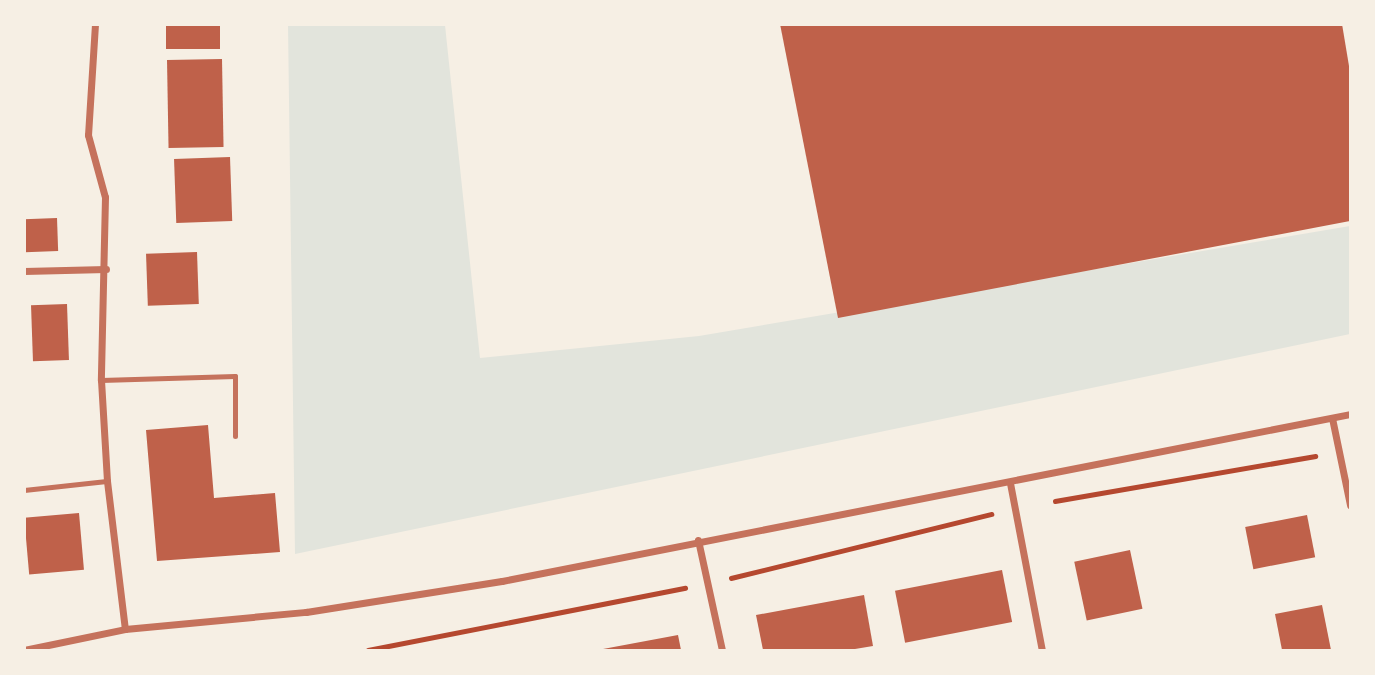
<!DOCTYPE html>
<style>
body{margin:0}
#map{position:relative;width:1375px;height:675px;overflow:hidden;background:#f6efe4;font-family:"Noto Serif",serif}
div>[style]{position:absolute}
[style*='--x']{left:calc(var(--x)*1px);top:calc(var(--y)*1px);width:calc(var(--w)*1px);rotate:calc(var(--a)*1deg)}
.green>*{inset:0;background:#e2e4dc}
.building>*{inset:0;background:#bf614a;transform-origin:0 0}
.path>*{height:4.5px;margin:-2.25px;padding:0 2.25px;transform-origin:2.25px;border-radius:2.25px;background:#b5482f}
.service>*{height:5px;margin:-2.5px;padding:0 2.5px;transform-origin:2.5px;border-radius:2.5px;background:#c5725c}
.minor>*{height:7px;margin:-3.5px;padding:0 3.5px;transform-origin:3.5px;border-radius:3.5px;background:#c5725c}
span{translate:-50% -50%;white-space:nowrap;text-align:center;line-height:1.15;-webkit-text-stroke:7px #f6efe4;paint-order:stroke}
.frame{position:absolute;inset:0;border:26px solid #f6efe4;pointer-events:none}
</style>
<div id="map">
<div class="green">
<div style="clip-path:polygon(288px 25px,445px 25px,480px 358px,699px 336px,1350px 226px,1350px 334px,295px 554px)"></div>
</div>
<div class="building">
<div style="left:166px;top:24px;width:54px;height:25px"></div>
<div style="clip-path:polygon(780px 24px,1342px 24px,1350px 72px,1350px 221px,838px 318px)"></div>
<div style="left:222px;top:59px;width:88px;height:55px;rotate:89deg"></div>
<div style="left:230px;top:157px;width:64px;height:56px;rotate:88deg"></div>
<div style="left:57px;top:218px;width:33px;height:33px;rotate:88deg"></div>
<div style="left:197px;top:252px;width:52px;height:51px;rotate:88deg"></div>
<div style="left:67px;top:304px;width:56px;height:36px;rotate:88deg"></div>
<div style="clip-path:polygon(208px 425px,214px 498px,275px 493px,280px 552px,157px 561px,146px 430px)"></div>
<div style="left:79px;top:513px;width:57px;height:55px;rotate:85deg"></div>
<div style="left:1307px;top:515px;width:43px;height:63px;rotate:79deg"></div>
<div style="left:1130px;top:550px;width:60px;height:57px;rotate:78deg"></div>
<div style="left:1002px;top:570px;width:53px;height:109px;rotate:79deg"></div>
<div style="clip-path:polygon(864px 595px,873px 646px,849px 650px,763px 650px,756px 615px)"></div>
<div style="clip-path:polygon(1322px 605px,1331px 650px,1282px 650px,1275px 614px)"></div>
<div style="clip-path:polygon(678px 635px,681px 650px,603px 650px,603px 649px)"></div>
</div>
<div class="path">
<div style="--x:1055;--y:501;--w:264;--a:-9.8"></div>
<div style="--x:731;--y:578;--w:268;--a:-13.8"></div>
<div style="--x:368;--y:650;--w:323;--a:-11.1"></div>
</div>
<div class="service">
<div style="--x:101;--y:380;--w:134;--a:-1.7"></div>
<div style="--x:235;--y:376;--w:60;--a:90"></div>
<div style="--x:24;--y:490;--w:83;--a:-6.2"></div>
</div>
<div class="minor">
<div style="--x:95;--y:24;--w:111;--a:93.6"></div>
<div style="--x:88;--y:135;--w:64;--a:74.7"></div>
<div style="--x:105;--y:197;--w:183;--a:91.3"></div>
<div style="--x:101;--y:380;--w:101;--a:86.6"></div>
<div style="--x:107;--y:481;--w:149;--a:83.1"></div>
<div style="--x:24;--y:271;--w:82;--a:-1.4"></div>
<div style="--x:1332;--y:418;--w:89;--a:78.3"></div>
<div style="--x:1010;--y:483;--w:170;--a:79.2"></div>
<div style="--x:698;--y:540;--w:113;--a:77.7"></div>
<div style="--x:24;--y:650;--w:103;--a:-11.7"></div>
<div style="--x:125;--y:629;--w:182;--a:-5.4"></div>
<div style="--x:306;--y:612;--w:198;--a:-9"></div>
<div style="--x:502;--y:581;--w:864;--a:-11.14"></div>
</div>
<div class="frame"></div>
</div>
